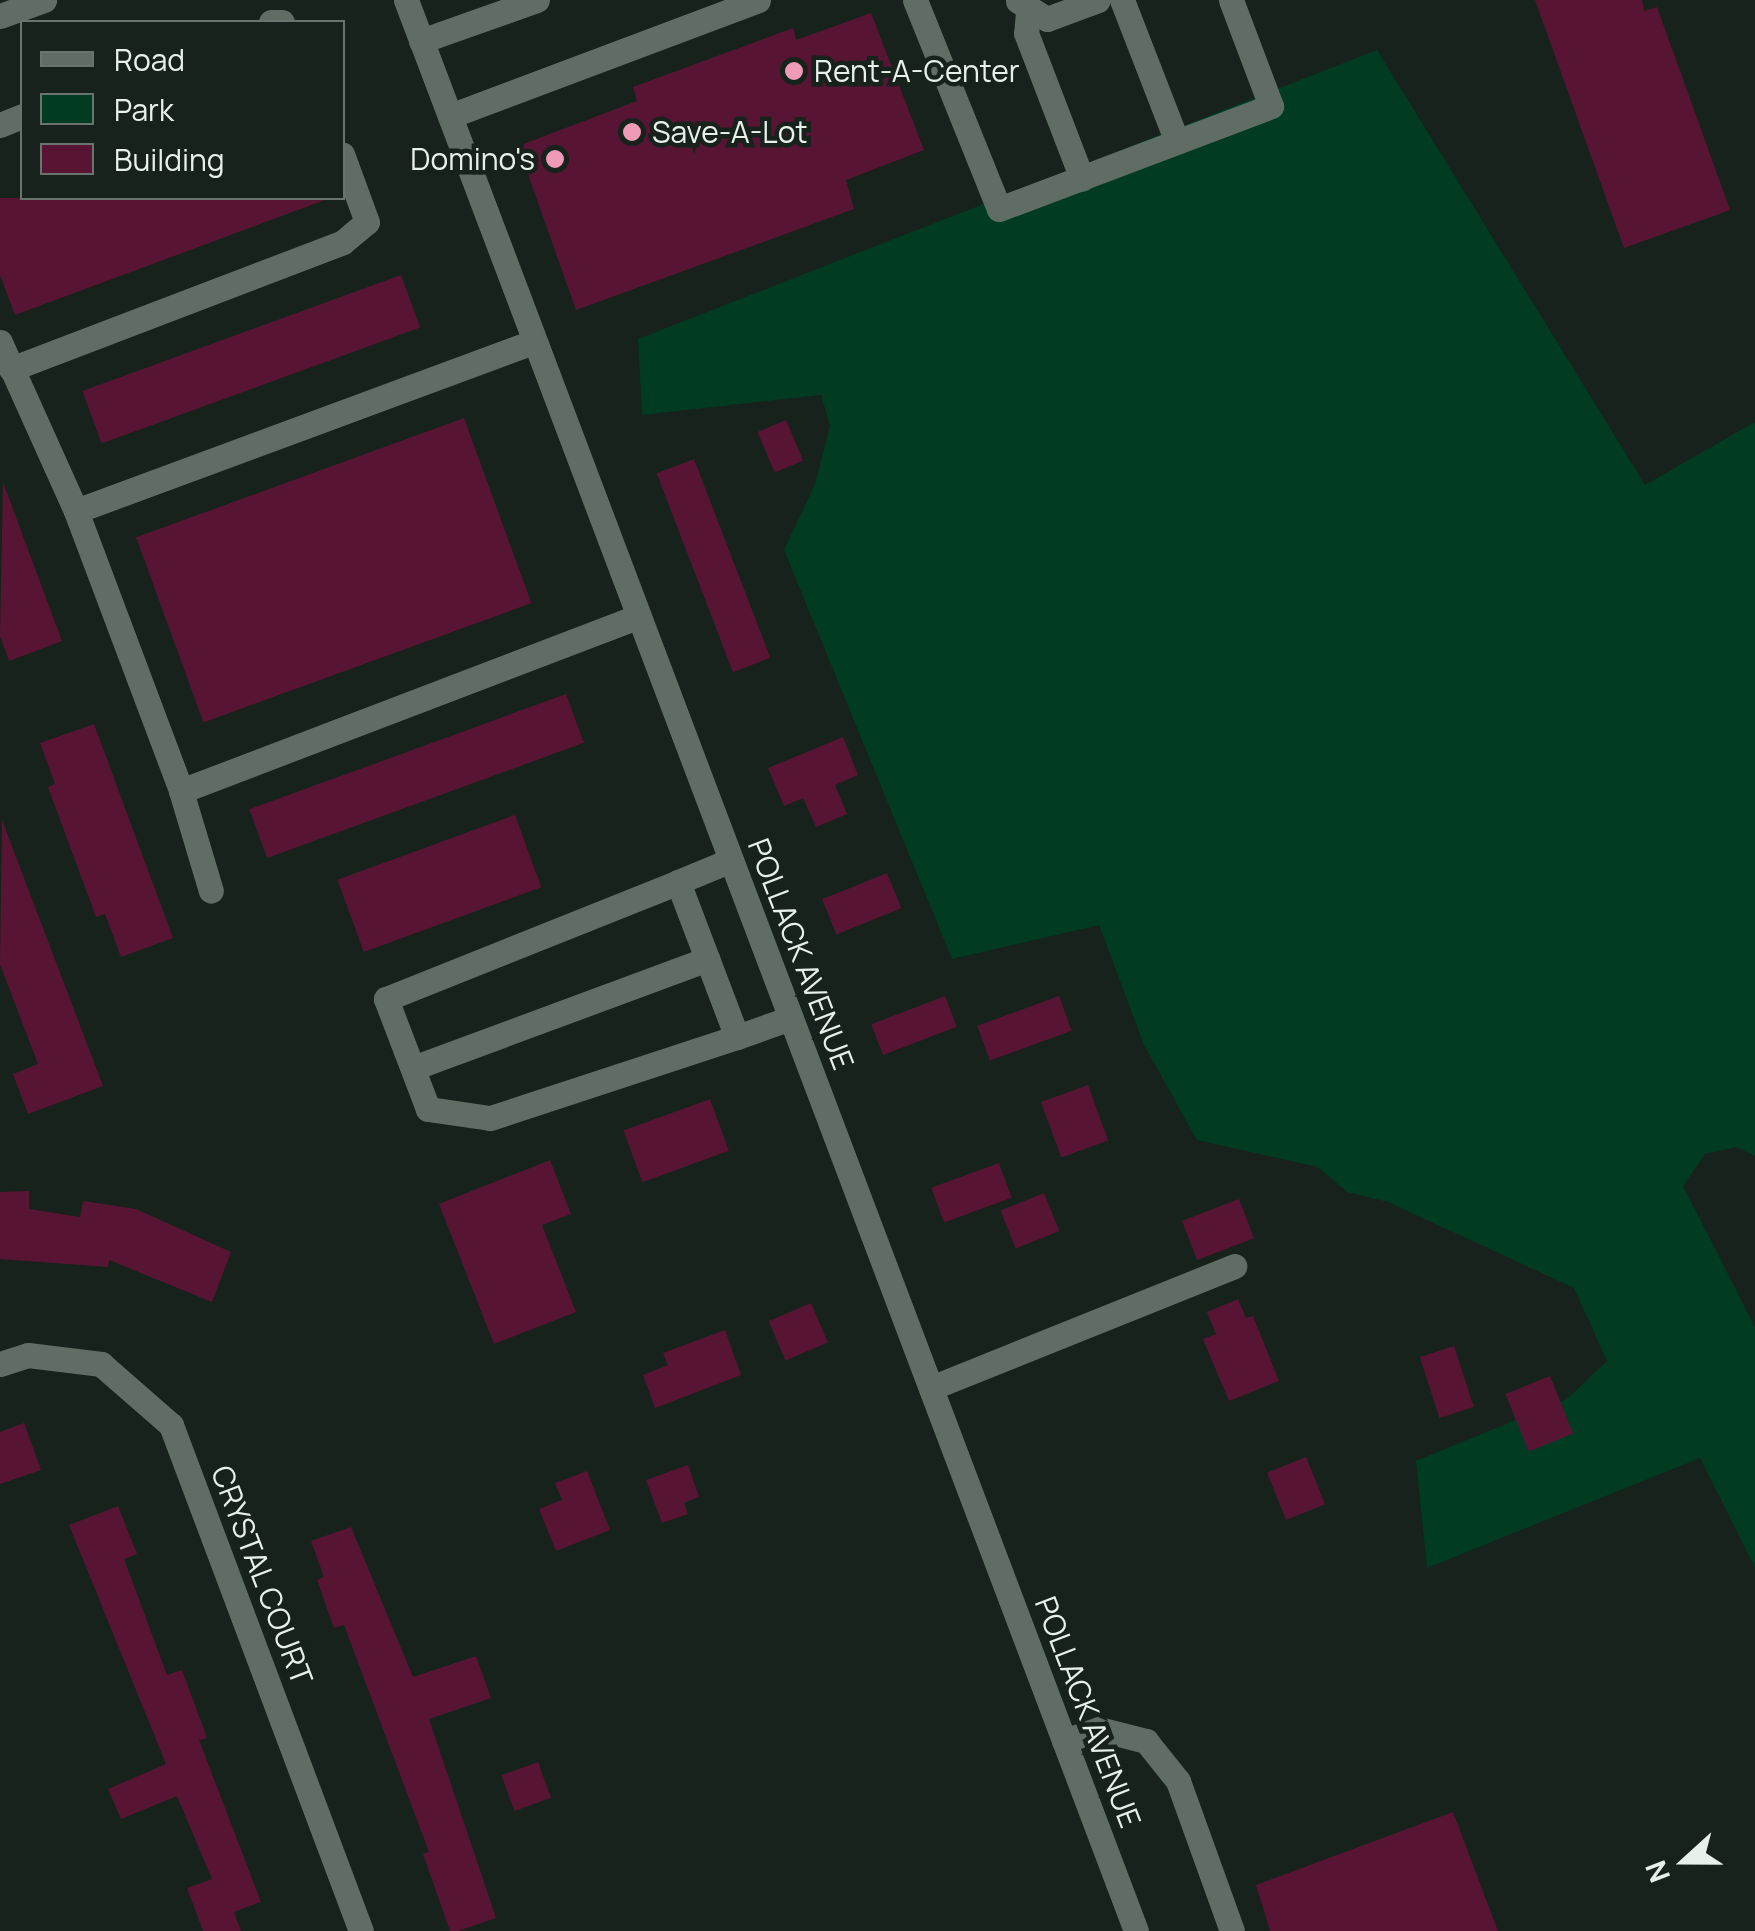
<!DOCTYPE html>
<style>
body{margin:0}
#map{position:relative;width:1755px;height:1931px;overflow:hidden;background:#16221b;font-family:Manrope,sans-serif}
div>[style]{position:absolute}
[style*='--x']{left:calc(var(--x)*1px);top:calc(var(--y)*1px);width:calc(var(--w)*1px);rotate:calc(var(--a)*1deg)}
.green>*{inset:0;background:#013c22}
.building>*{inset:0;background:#581533;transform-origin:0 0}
.minor>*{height:25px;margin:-12.5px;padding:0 12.5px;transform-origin:12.5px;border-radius:12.5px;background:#5f6d64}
.dots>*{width:28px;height:28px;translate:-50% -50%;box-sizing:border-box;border:5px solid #16221b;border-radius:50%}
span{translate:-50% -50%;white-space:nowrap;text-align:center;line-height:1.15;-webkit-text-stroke:9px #16221b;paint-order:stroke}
.poi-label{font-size:30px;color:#e8f0ea}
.left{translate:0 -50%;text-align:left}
.right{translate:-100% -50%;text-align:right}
.street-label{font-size:30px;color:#e8f0ea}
.legend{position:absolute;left:20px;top:20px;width:325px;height:180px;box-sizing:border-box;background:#16221b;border:2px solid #6a746e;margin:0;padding:12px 18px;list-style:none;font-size:30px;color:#e8f0ea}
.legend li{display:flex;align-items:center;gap:20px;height:50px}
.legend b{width:50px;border:2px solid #6a746e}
.north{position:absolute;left:1635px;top:1811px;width:100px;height:100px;-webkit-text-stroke:8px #16221b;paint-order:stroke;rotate:249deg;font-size:28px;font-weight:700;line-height:40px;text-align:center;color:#e8f0ea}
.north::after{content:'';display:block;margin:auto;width:35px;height:45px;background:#e8f0ea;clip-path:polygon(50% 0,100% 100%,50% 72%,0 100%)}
</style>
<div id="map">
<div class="green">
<div style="clip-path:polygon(1377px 50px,1645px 485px,1755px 422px,1755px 1156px,1736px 1147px,1705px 1154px,1683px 1186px,1755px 1327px,1755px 1567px,1700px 1458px,1427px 1568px,1416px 1461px,1567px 1399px,1607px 1361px,1574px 1288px,1388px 1202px,1347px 1192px,1318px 1167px,1197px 1140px,1144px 1045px,1099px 925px,952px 959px,784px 550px,815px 484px,830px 426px,821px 395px,642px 415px,638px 339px)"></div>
</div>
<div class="building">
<div style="clip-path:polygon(1535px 0,1642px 0,1644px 11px,1657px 7px,1730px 210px,1624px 248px)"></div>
<div style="clip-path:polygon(871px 13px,924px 150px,846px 180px,854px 209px,576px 310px,518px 146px,637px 101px,633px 87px,793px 28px,796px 40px)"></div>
<div style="clip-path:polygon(0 198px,325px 198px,325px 200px,15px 315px,0 275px)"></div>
<div style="left:401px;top:275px;width:56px;height:339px;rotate:70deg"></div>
<div style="left:464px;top:418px;width:197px;height:349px;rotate:70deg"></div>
<div style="left:786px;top:420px;width:44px;height:31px;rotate:67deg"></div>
<div style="left:694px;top:459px;width:213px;height:40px;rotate:69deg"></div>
<div style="clip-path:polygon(3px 482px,62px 641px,9px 661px,0 636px)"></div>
<div style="left:566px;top:694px;width:52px;height:337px;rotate:70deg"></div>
<div style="clip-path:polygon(94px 724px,173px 938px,121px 957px,105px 914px,96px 917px,48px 787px,55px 784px,40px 743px)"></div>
<div style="clip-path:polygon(843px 737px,858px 775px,835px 785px,847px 814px,816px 827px,803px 798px,784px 806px,768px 768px)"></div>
<div style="left:515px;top:815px;width:77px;height:189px;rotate:70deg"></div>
<div style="clip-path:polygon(2px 820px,103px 1086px,28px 1114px,13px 1074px,38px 1064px,0 964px)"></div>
<div style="left:887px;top:873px;width:38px;height:70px;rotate:68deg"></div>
<div style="left:945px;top:996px;width:33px;height:79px;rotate:69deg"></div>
<div style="left:1059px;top:996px;width:37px;height:87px;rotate:70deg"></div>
<div style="left:1088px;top:1085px;width:59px;height:50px;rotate:70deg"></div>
<div style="left:710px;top:1099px;width:55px;height:92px;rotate:70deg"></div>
<div style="clip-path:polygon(550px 1160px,571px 1214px,542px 1225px,576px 1312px,494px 1344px,439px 1204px)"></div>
<div style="left:999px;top:1163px;width:37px;height:72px;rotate:70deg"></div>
<div style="clip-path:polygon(29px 1191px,29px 1209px,80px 1217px,83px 1201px,136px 1209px,231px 1252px,212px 1302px,109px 1260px,108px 1267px,0 1259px,0 1192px)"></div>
<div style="left:1044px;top:1193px;width:41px;height:47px;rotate:68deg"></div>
<div style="left:1239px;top:1199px;width:42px;height:61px;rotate:69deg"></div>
<div style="clip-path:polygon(1238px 1299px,1246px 1318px,1253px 1316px,1279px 1381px,1229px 1401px,1203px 1339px,1216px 1334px,1207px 1312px)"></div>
<div style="left:811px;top:1303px;width:43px;height:46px;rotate:67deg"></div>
<div style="clip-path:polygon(725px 1330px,741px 1375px,655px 1408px,643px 1375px,668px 1365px,663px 1353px)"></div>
<div style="left:1454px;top:1346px;width:64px;height:36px;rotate:72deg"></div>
<div style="left:1550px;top:1376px;width:62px;height:48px;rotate:68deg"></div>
<div style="clip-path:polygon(24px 1423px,41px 1470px,0 1484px,0 1432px)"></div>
<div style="left:1306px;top:1457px;width:51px;height:42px;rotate:68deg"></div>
<div style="clip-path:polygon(688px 1465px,699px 1497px,684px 1503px,688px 1514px,662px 1523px,646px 1480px)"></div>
<div style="clip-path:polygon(587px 1471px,610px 1530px,556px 1551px,539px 1509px,562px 1500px,555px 1483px)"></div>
<div style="clip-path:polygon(118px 1506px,137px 1554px,124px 1559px,167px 1675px,182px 1670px,207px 1738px,199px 1740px,261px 1902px,234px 1912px,241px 1931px,203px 1931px,187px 1888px,212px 1879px,177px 1796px,121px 1819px,108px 1789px,166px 1764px,69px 1525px)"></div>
<div style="clip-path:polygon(351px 1527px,413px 1677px,476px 1656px,491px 1698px,429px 1719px,496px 1918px,458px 1931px,450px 1931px,423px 1854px,429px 1852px,344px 1625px,334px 1628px,317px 1580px,324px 1577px,311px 1541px)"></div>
<div style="left:538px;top:1762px;width:38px;height:39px;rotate:70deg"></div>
<div style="clip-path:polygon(1453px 1812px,1498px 1931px,1270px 1931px,1256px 1885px)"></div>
</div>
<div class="minor">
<div style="--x:406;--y:0;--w:2064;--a:69.29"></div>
<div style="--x:915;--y:0;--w:225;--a:68.1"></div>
<div style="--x:999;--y:209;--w:291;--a:-20.7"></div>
<div style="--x:1271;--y:106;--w:113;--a:-110.7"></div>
<div style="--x:1122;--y:0;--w:152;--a:68.8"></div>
<div style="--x:1018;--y:1;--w:34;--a:32"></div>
<div style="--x:1047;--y:19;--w:54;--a:-20.4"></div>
<div style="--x:1028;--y:12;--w:21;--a:95"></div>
<div style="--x:1026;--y:33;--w:156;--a:69"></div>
<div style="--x:0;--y:16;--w:47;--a:-20"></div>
<div style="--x:271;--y:22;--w:11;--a:0"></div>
<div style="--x:421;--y:41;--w:123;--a:-19.5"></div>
<div style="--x:450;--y:116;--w:329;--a:-20.6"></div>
<div style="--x:0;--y:125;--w:24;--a:-22"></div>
<div style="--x:0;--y:342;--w:185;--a:65.8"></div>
<div style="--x:76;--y:511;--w:299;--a:69.4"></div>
<div style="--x:181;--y:791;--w:490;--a:-20.9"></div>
<div style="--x:11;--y:369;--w:355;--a:-20.9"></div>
<div style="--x:343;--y:242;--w:31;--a:-40"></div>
<div style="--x:367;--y:222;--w:72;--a:-110.2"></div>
<div style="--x:76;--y:511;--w:488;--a:-20.3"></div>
<div style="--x:181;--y:791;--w:104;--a:73.3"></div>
<div style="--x:678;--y:882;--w:166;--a:69.2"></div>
<div style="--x:737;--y:1037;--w:260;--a:161.8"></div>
<div style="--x:490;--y:1118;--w:63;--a:-171.7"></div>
<div style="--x:428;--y:1109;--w:118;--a:-110.9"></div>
<div style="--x:386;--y:999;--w:315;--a:-21.8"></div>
<div style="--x:678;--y:882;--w:57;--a:-22.5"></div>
<div style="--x:737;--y:1037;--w:57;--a:-19.4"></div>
<div style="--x:413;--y:1068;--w:314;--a:-20.3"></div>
<div style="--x:0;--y:1364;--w:29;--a:-18"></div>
<div style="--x:28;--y:1355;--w:74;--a:7"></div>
<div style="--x:101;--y:1364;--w:93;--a:41.1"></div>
<div style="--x:171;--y:1425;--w:540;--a:69.42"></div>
<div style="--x:931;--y:1388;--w:327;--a:-21.9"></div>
<div style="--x:1064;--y:1741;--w:37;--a:-19"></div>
<div style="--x:1099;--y:1729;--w:49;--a:14.3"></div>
<div style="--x:1146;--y:1741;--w:51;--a:51.3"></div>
<div style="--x:1178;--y:1781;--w:159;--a:70.2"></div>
</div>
<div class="dots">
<div style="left:794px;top:71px;background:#ef9ab7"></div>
<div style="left:632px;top:132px;background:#ef9ab7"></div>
<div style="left:555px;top:159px;background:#ef9ab7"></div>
</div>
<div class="poi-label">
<span class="left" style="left:814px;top:71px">Rent-A-Center</span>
<span class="left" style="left:652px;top:132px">Save-A-Lot</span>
<span class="right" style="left:535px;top:159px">Domino's</span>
</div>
<div class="street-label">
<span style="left:801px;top:954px;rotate:69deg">POLLACK AVENUE</span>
<span style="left:262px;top:1575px;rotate:69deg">CRYSTAL COURT</span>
<span style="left:1088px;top:1712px;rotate:69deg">POLLACK AVENUE</span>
</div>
<ul class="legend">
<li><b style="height:12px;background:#5f6d64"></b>Road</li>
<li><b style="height:28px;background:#013c22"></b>Park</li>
<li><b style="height:28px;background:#581533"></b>Building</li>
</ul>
<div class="north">N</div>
</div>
